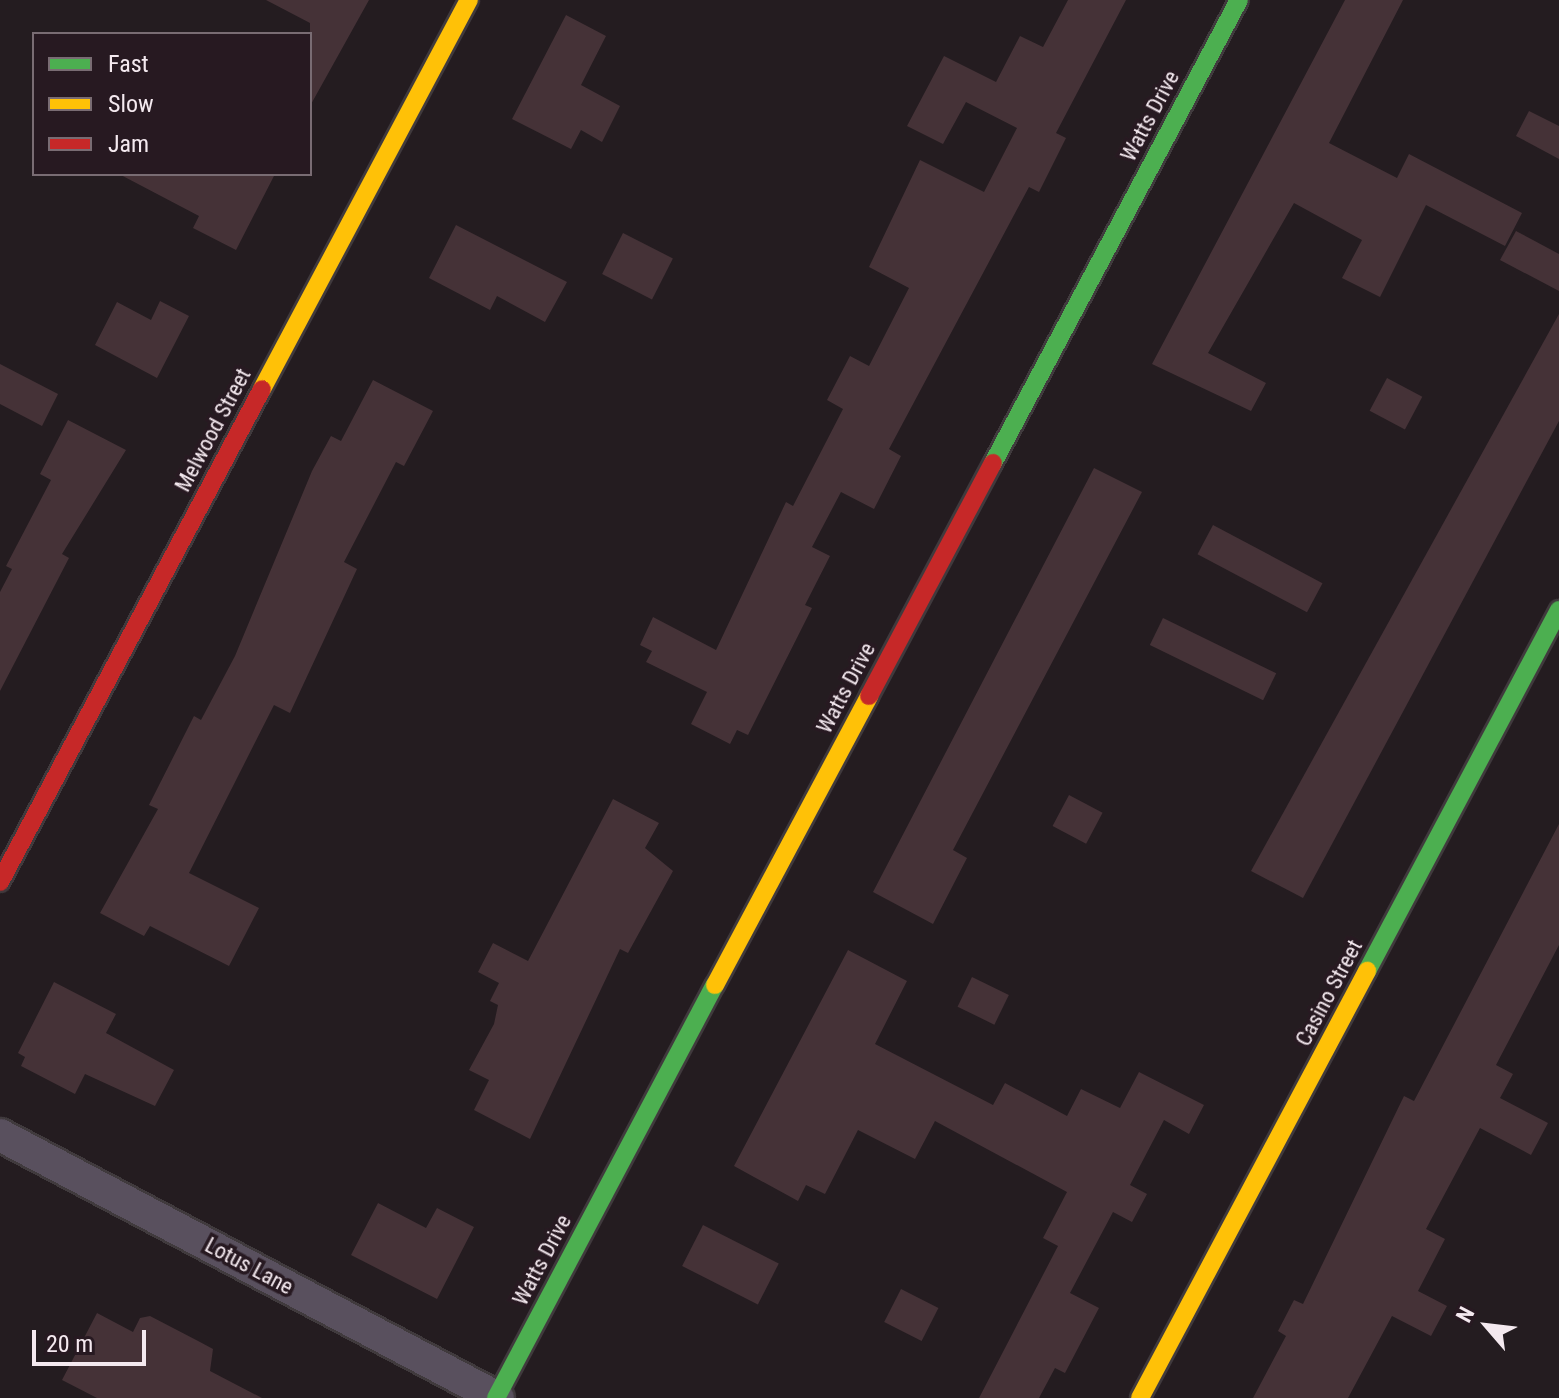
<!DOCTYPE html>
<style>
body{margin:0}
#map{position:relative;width:1559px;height:1398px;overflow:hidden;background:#241c20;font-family:"Roboto Condensed",sans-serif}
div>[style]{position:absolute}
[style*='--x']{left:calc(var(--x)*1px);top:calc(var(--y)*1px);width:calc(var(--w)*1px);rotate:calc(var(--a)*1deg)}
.building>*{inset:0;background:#453237;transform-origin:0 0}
.roads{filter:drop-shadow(2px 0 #403a3d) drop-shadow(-2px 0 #403a3d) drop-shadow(0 2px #403a3d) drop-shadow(0 -2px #403a3d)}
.street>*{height:32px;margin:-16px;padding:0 16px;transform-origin:16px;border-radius:16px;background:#59505e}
.fast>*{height:18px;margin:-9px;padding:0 9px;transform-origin:9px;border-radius:9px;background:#4caf50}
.slow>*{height:18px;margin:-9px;padding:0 9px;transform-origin:9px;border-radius:9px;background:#ffc107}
.jam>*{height:18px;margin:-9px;padding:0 9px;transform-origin:9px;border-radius:9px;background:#c62828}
span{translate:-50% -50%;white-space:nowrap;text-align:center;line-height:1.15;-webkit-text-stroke:7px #271921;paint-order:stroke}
.street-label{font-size:22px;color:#f4e9ef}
.legend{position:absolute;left:32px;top:32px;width:280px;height:144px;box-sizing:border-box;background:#271921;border:2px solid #796c73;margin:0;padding:10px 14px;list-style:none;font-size:24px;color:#f4e9ef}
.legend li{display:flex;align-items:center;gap:16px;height:40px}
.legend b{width:40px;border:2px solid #796c73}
.north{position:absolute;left:1447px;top:1286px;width:80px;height:80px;-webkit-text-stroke:6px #271921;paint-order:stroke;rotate:298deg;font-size:22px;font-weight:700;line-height:32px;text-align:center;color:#f4e9ef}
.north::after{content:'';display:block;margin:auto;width:28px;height:36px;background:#f4e9ef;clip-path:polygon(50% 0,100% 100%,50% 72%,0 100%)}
.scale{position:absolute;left:32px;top:1330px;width:114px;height:36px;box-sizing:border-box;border:4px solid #f4e9ef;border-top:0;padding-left:10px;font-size:24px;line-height:28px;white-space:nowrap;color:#f4e9ef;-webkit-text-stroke:6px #271921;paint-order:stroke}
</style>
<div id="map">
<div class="building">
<div style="clip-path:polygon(266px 0,369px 0,310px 106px,310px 23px)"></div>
<div style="clip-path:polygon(1068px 0,1126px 0,1056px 133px,1066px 138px,1039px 192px,1029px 187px,889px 449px,901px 456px,874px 509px,841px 492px,812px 547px,830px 556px,805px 605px,812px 608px,748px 735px,737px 730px,730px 744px,691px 724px,707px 692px,646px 662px,652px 651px,640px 645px,653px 617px,716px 650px,786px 502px,793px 506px,843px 409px,827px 400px,850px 356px,869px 366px,909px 288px,869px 267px,920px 160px,984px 192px,1017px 128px,966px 102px,943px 144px,907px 126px,944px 56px,996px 82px,1020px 36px,1043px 47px)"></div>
<div style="clip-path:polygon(1345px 0,1403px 0,1329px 143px,1397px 178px,1409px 154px,1522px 213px,1505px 246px,1426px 205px,1380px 297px,1342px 278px,1362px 240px,1294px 203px,1208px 353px,1266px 383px,1251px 411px,1152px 364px)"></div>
<div style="clip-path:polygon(566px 15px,606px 36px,581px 85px,620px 106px,602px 142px,581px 130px,571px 149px,512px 119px)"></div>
<div style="clip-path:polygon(1529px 111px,1559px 126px,1559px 159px,1516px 136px)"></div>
<div style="clip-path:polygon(119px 174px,275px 174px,236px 250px,193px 228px,199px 216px)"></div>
<div style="clip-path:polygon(456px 225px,567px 282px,545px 322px,497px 296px,490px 310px,429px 278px)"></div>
<div style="clip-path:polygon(1516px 231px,1559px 254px,1559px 291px,1500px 260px)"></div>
<div style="left:623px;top:233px;width:56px;height:46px;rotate:27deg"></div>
<div style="clip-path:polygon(160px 301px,189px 316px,157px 378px,95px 345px,117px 302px,151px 320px)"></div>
<div style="clip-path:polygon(1559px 314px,1559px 421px,1303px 898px,1251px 871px)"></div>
<div style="clip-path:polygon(0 364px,58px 394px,42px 426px,0 404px)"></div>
<div style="left:1387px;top:378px;width:40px;height:37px;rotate:28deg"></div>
<div style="clip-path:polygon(373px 380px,433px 411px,404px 466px,396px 462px,344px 562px,357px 569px,290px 713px,274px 705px,189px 873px,259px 908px,229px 966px,150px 926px,144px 936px,100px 913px,158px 809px,149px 805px,194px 716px,201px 720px,235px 656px,312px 471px,331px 436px,341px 441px)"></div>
<div style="clip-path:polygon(68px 420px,126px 450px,62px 554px,69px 558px,0 691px,0 592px,12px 569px,6px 566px,51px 480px,40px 474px)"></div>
<div style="clip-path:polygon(1094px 468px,1142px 492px,953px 850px,967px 858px,933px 924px,873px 892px)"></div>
<div style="left:1213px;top:525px;width:124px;height:33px;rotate:28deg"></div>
<div style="left:1163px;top:618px;width:126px;height:30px;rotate:26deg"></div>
<div style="left:1069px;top:795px;width:38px;height:35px;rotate:28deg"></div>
<div style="clip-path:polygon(613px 799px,659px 823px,645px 848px,673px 871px,628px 953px,620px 949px,530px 1139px,474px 1110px,489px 1080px,469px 1070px,494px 1024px,498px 1005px,490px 1001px,499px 983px,478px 972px,493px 943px,528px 961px)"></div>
<div style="clip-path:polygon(1559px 824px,1559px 945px,1496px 1065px,1513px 1074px,1500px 1098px,1548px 1123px,1531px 1155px,1480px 1128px,1426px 1229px,1445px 1239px,1418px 1291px,1447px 1306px,1431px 1336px,1392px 1316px,1348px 1398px,1253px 1398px,1286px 1336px,1278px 1331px,1294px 1300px,1303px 1304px,1404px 1096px,1414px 1101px)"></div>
<div style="clip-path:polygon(848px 950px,907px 981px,875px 1044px,993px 1105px,1005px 1083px,1067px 1116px,1081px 1089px,1120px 1108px,1139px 1072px,1204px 1105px,1189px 1134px,1164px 1120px,1130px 1185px,1147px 1194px,1132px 1222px,1113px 1212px,1070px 1293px,1099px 1308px,1065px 1373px,1055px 1368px,1039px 1398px,979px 1398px,1058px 1246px,1043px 1238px,1067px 1192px,935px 1121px,915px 1159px,858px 1130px,825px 1194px,806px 1185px,798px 1201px,734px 1166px)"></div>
<div style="left:972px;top:977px;width:41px;height:33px;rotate:26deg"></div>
<div style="clip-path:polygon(54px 982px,116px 1014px,106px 1033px,174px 1070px,155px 1106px,85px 1074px,75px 1094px,21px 1066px,25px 1057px,18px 1053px)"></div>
<div style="clip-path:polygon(378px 1203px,426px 1228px,437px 1208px,474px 1227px,437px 1299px,351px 1255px)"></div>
<div style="left:703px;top:1225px;width:85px;height:46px;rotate:27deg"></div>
<div style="left:901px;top:1289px;width:42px;height:37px;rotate:27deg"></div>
<div style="clip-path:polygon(97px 1313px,133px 1332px,140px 1318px,150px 1316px,200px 1342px,213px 1349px,210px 1371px,262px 1398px,97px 1398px,62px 1380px)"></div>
</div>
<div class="roads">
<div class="street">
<div style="--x:0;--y:1135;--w:563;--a:27.84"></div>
</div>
<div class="fast">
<div style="--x:993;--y:463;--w:524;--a:-62.02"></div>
<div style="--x:1367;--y:971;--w:409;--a:-62"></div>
<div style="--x:496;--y:1398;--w:467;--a:-62.1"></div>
</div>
<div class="slow">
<div style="--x:262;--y:389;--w:441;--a:-62"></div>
<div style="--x:715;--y:985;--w:327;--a:-61.9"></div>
<div style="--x:1140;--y:1398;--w:484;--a:-62"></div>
</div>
<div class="jam">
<div style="--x:869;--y:696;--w:264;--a:-62"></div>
<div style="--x:0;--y:882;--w:558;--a:-62.01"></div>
</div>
</div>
<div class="street-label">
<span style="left:1150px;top:116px;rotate:-62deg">Watts Drive</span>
<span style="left:213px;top:430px;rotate:-62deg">Melwood Street</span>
<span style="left:846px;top:688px;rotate:-62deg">Watts Drive</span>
<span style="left:1329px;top:993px;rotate:-62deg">Casino Street</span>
<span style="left:542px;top:1260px;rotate:-62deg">Watts Drive</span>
<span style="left:249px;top:1266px;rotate:28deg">Lotus Lane</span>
</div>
<ul class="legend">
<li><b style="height:10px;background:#4caf50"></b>Fast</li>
<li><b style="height:10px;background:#ffc107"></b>Slow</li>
<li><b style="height:10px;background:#c62828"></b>Jam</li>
</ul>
<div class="north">N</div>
<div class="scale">20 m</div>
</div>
